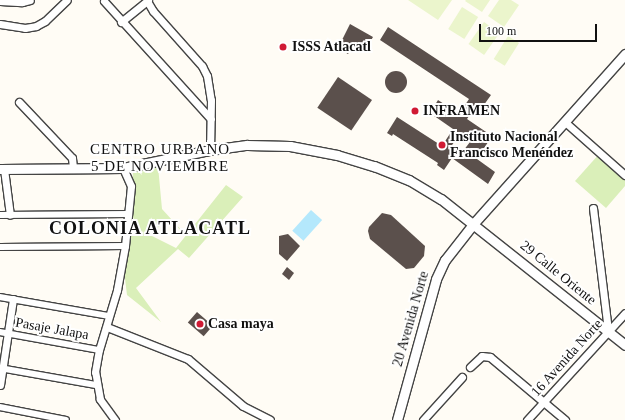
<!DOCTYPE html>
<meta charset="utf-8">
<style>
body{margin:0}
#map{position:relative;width:625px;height:420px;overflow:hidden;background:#fffcf5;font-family:Georgia,serif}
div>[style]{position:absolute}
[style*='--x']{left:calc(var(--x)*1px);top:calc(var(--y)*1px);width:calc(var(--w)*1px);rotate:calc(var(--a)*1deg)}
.green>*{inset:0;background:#daefb9}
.pitch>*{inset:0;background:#ebf5cc;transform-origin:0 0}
.water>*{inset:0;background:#b4e8fc;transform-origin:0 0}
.building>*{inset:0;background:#5b504c;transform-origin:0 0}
.round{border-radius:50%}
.roads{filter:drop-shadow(1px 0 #444) drop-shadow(-1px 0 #444) drop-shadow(0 1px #444) drop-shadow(0 -1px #444)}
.pedestrian>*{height:5.5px;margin:-2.75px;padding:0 2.75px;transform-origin:2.75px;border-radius:2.75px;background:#fff}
.minor>*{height:7px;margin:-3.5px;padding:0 3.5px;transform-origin:3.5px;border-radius:3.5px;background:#fff}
.tertiary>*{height:9px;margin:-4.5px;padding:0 4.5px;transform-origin:4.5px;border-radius:4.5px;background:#fff}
.dots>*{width:11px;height:11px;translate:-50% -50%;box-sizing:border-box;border:2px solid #fff;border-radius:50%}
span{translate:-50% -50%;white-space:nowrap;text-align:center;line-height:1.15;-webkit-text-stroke:4px #fff;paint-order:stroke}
.poi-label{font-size:14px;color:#111;font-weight:700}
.left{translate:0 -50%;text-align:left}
.street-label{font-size:14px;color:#111}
.neighbourhood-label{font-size:15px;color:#111;letter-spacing:1px}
.district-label{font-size:18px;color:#111;font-weight:700;letter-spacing:1px}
.scale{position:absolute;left:479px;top:24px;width:118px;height:18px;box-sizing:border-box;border:2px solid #111;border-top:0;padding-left:5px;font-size:12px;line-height:14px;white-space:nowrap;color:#111;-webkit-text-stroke:3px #fff;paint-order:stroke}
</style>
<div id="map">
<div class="green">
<div style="clip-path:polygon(600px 153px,625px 175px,625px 186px,606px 208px,575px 181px)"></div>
<div style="clip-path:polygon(158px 166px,162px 209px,183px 232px,169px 220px,148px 234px,176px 248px,226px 185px,243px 197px,189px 258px,178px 249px,136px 288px,161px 322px,127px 295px,123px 262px,131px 225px,133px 170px)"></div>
</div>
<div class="pitch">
<div style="clip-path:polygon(408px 0,452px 0,438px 20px)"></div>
<div style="clip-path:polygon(466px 0,490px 0,482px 12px,465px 1px)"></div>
<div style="clip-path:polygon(499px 0,511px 0,519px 5px,504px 27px,488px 16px)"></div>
<div style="left:462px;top:7px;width:19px;height:26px;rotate:32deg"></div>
<div style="left:484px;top:22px;width:19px;height:27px;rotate:35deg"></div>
<div style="left:508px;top:36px;width:13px;height:27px;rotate:32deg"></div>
</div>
<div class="water">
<div style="left:311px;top:210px;width:15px;height:28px;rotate:42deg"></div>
</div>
<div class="building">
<div style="clip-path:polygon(350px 24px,373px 37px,366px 49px,355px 42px,348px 54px,338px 48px)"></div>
<div style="clip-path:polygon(evenodd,388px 27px,491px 95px,481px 109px,476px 106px,467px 119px,492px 136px,477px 159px,495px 172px,488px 184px,452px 158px,444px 170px,437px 165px,438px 163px,393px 134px,392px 136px,387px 133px,397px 117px,442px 146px,453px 129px,430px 113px,438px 100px,459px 114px,469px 99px,380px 40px,388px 27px,459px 135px,470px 142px,460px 155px,450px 148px,459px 135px)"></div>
<div class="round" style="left:385px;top:71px;width:22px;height:22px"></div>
<div style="left:338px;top:77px;width:41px;height:37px;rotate:34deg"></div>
<div style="clip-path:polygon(382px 213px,391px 215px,425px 246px,424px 256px,414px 268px,406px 269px,370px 239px,368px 231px,369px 227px)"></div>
<div style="clip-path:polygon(288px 234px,300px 246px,287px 261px,279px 254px,279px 236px)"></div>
<div style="clip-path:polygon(287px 267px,294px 273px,289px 280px,282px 274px)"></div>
<div style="left:197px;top:312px;width:21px;height:14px;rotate:41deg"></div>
</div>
<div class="roads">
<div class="pedestrian">
<div style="--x:0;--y:215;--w:128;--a:-0.4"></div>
<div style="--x:0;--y:247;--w:125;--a:-0.5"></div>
<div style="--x:0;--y:297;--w:111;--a:9.9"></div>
<div style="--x:0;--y:332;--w:101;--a:10.3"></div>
<div style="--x:0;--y:368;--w:97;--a:10"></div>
<div style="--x:0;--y:407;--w:67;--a:11.1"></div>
</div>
<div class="minor">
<div style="--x:148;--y:0;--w:1;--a:135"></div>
<div style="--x:147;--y:1;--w:12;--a:59"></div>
<div style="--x:153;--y:11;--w:74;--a:48.3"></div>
<div style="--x:202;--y:66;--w:11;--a:63"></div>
<div style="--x:207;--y:76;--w:24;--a:81"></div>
<div style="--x:211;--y:100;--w:50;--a:91.1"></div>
<div style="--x:0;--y:1;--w:22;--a:3"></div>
<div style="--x:22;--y:2;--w:8;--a:-14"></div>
<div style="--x:104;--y:1;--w:159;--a:47.8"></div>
<div style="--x:121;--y:22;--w:33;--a:-39"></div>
<div style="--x:0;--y:24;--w:25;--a:9"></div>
<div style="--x:25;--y:28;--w:11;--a:-10"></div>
<div style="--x:36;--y:26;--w:10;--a:-29"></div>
<div style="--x:45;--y:21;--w:30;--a:-44"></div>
<div style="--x:19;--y:102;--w:77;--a:46.6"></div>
<div style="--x:72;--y:158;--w:10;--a:84"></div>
<div style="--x:565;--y:122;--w:80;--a:41.5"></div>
<div style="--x:4;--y:169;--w:46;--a:82.6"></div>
<div style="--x:593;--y:208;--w:124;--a:83"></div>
<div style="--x:107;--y:327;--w:87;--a:21.6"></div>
<div style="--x:188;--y:359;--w:72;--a:40.5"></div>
<div style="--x:243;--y:406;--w:30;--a:27"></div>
<div style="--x:470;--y:367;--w:16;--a:-43"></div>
<div style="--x:482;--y:356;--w:8;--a:7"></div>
<div style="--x:490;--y:357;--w:98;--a:40"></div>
<div style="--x:0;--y:385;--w:87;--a:-81.4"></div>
<div style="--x:115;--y:420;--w:26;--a:-126"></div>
<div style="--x:100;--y:399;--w:27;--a:-100"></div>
<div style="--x:95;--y:372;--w:22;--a:-80"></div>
<div style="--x:99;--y:350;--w:63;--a:-73.3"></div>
<div style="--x:117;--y:290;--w:45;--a:-79.7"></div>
<div style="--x:125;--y:246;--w:60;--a:-84.3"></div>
<div style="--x:131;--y:186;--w:20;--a:-114"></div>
<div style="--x:423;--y:420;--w:58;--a:-47.8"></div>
<div style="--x:527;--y:420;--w:145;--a:-47.5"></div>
</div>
<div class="tertiary">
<div style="--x:0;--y:169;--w:123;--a:-0.5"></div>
<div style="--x:123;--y:168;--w:89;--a:-11.7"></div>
<div style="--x:210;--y:150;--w:37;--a:-8"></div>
<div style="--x:247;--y:145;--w:43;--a:1.3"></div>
<div style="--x:290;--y:146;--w:48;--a:10.8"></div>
<div style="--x:337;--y:155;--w:39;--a:17"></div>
<div style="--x:374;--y:166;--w:38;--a:22"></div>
<div style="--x:409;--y:180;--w:37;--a:31"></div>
<div style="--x:441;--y:199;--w:235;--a:38.4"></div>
<div style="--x:397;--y:420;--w:146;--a:-74.5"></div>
<div style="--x:436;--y:279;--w:21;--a:-65"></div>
<div style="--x:445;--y:260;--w:47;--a:-51.9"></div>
<div style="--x:474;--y:223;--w:227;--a:-48.2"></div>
</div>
</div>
<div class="dots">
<div style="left:283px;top:47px;background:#d01a34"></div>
<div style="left:415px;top:111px;background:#d01a34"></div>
<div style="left:442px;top:145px;background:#d01a34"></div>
<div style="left:200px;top:324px;background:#d01a34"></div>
</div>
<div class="poi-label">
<span class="left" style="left:292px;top:47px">ISSS Atlacatl</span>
<span class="left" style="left:423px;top:111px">INFRAMEN</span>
<span class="left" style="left:450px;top:145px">Instituto Nacional<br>Francisco Menéndez</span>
<span class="left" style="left:208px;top:324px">Casa maya</span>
</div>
<div class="street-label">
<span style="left:558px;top:273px;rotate:39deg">29 Calle Oriente</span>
<span style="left:411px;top:319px;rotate:-74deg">20 Avenida Norte</span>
<span style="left:52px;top:329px;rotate:10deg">Pasaje Jalapa</span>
<span style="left:567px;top:358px;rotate:-48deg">16 Avenida Norte</span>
</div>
<div class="neighbourhood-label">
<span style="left:160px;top:158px">CENTRO URBANO<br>5 DE NOVIEMBRE</span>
</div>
<div class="district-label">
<span style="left:150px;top:228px">COLONIA ATLACATL</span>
</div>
<div class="scale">100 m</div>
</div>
